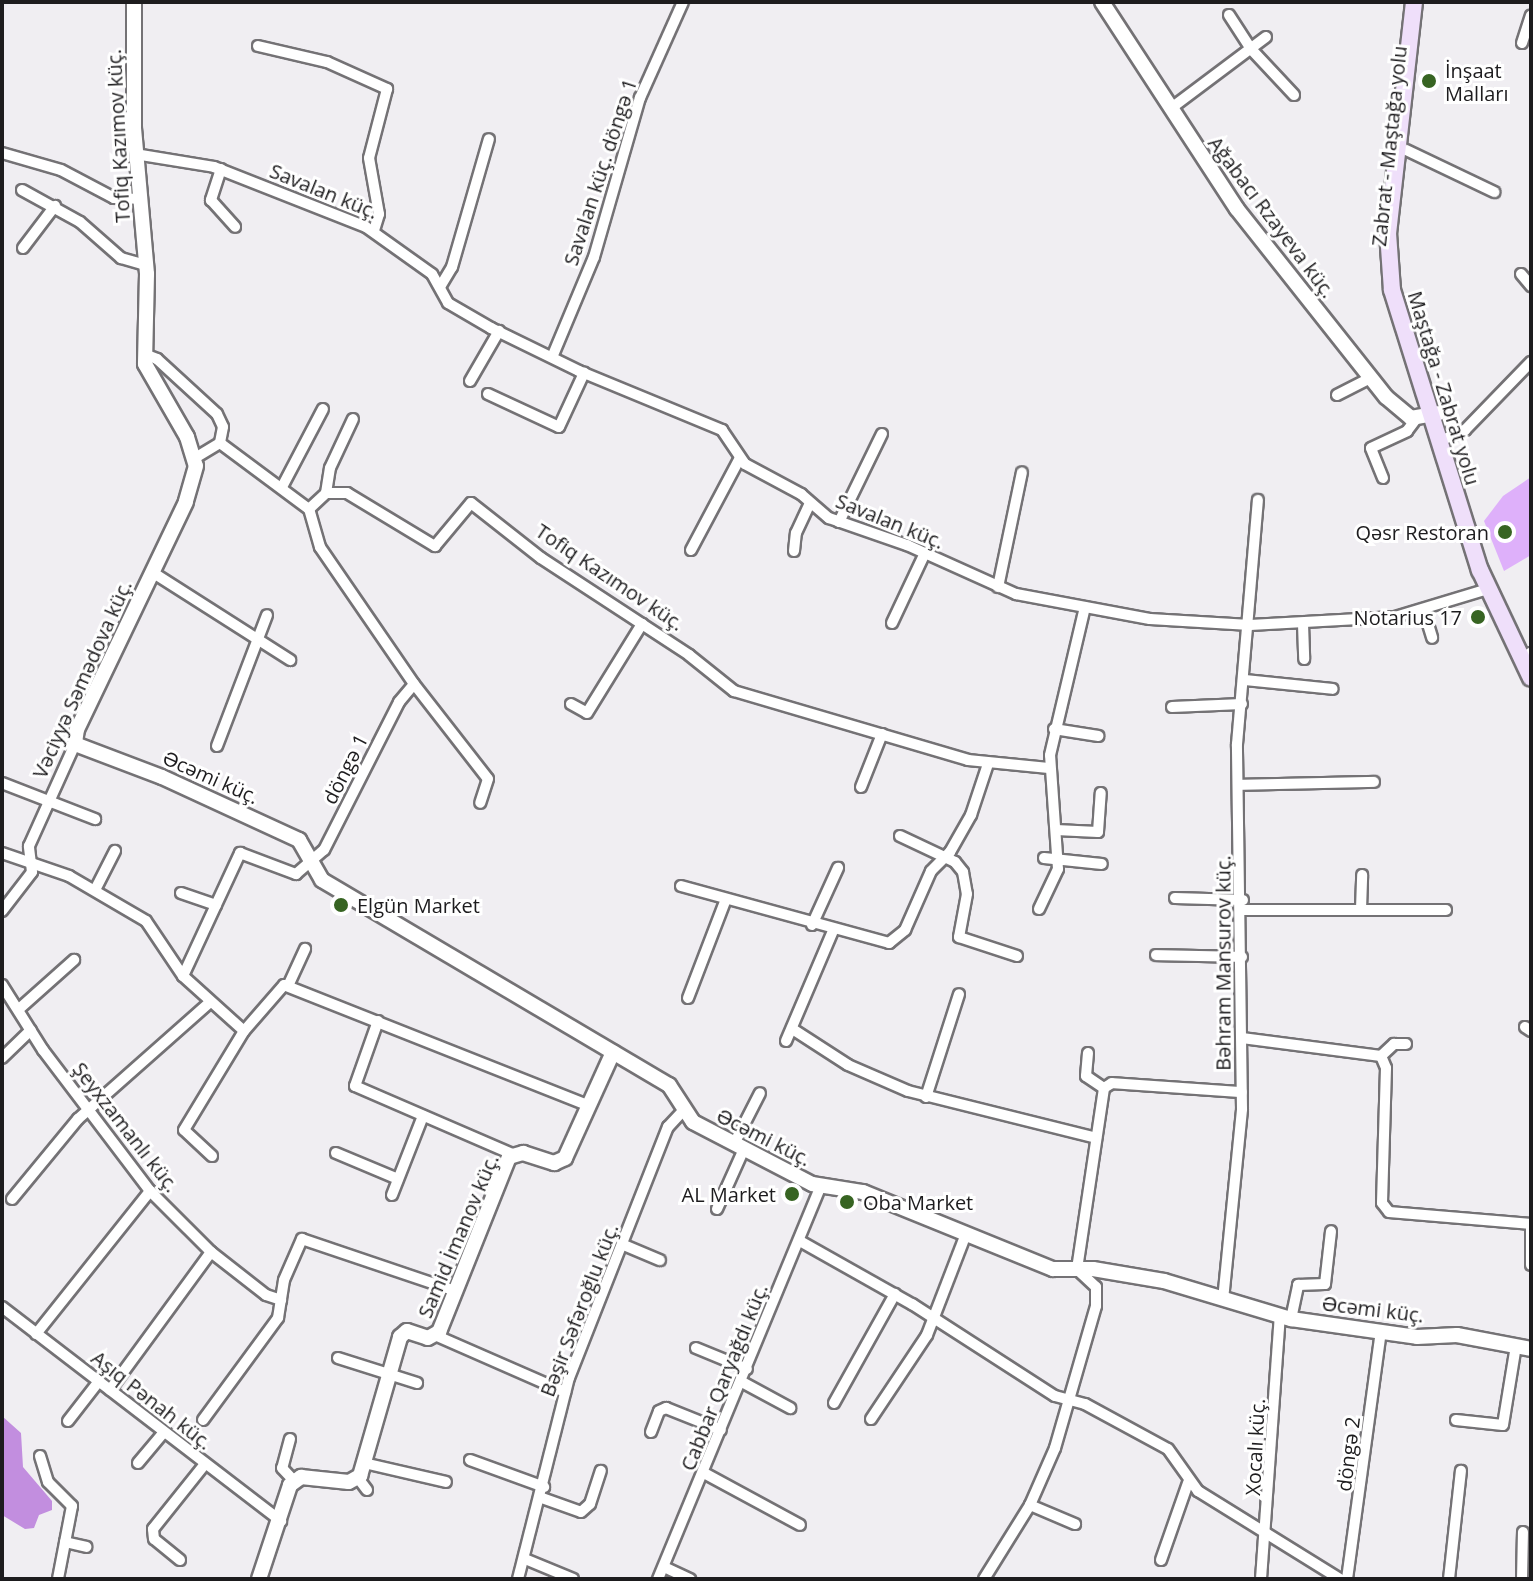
<!DOCTYPE html>
<meta charset="utf-8">
<style>
body{margin:0}
#map{position:relative;width:1533px;height:1581px;overflow:hidden;background:#f0eef2;font-family:"Open Sans",sans-serif}
div>[style]{position:absolute}
[style*='--x']{left:calc(var(--x)*1px);top:calc(var(--y)*1px);width:calc(var(--w)*1px);rotate:calc(var(--a)*1deg)}
.green>*{inset:0;background:#deb0fa}
.water>*{inset:0;background:#c28edf}
.roads{filter:drop-shadow(2px 0 #747275) drop-shadow(-2px 0 #747275) drop-shadow(0 2px #747275) drop-shadow(0 -2px #747275)}
.street>*{height:10px;margin:-5px;padding:0 5px;transform-origin:5px;border-radius:5px;background:#fff}
.secondary>*{height:14px;margin:-7px;padding:0 7px;transform-origin:7px;border-radius:7px;background:#fff}
.primary>*{height:16px;margin:-8px;padding:0 8px;transform-origin:8px;border-radius:8px;background:#efdffa}
.dots>*{width:22px;height:22px;translate:-50% -50%;box-sizing:border-box;border:4px solid #fff;border-radius:50%}
span{translate:-50% -50%;white-space:nowrap;text-align:center;line-height:1.15;-webkit-text-stroke:6px #fff;paint-order:stroke}
.poi-label{font-size:20px;color:#1d1c1e}
.left{translate:0 -50%;text-align:left}
.right{translate:-100% -50%;text-align:right}
.street-label{font-size:20px;color:#1d1c1e}
.frame{position:absolute;inset:0;border:4px solid #1d1c1e;pointer-events:none}
</style>
<div id="map">
<div class="green">
<div style="clip-path:polygon(1531px 477px,1531px 555px,1504px 571px,1484px 521px,1503px 496px)"></div>
</div>
<div class="water">
<div style="clip-path:polygon(2px 1416px,21px 1433px,23px 1467px,52px 1501px,52px 1510px,39px 1515px,34px 1528px,25px 1529px,2px 1515px)"></div>
</div>
<div class="roads">
<div class="street">
<div style="--x:1229;--y:15;--w:40;--a:57.1"></div>
<div style="--x:1251;--y:49;--w:63;--a:46.9"></div>
<div style="--x:1522;--y:43;--w:29;--a:-72"></div>
<div style="--x:258;--y:46;--w:71;--a:13.1"></div>
<div style="--x:327;--y:62;--w:66;--a:24.2"></div>
<div style="--x:387;--y:89;--w:71;--a:104.6"></div>
<div style="--x:369;--y:158;--w:57;--a:79.9"></div>
<div style="--x:379;--y:214;--w:17;--a:107"></div>
<div style="--x:1170;--y:109;--w:120;--a:-36.9"></div>
<div style="--x:1406;--y:150;--w:98;--a:25.5"></div>
<div style="--x:2;--y:153;--w:61;--a:16.1"></div>
<div style="--x:61;--y:170;--w:60;--a:27.8"></div>
<div style="--x:114;--y:198;--w:25;--a:2"></div>
<div style="--x:135;--y:154;--w:80;--a:9.3"></div>
<div style="--x:214;--y:167;--w:163;--a:21.5"></div>
<div style="--x:366;--y:227;--w:81;--a:35.5"></div>
<div style="--x:432;--y:274;--w:33;--a:61"></div>
<div style="--x:448;--y:303;--w:50;--a:30.2"></div>
<div style="--x:491;--y:328;--w:98;--a:26"></div>
<div style="--x:579;--y:371;--w:155;--a:22.4"></div>
<div style="--x:722;--y:430;--w:41;--a:55.9"></div>
<div style="--x:745;--y:464;--w:64;--a:28.2"></div>
<div style="--x:801;--y:494;--w:37;--a:41"></div>
<div style="--x:829;--y:518;--w:83;--a:19.1"></div>
<div style="--x:907;--y:545;--w:120;--a:24.2"></div>
<div style="--x:1016;--y:594;--w:136;--a:10.6"></div>
<div style="--x:1150;--y:619;--w:100;--a:3.4"></div>
<div style="--x:1250;--y:625;--w:145;--a:-3.2"></div>
<div style="--x:1395;--y:617;--w:97;--a:-16.8"></div>
<div style="--x:221;--y:169;--w:33;--a:108"></div>
<div style="--x:211;--y:200;--w:36;--a:48"></div>
<div style="--x:22;--y:190;--w:66;--a:28.9"></div>
<div style="--x:80;--y:222;--w:55;--a:41.3"></div>
<div style="--x:121;--y:258;--w:26;--a:16"></div>
<div style="--x:23;--y:248;--w:53;--a:-52.7"></div>
<div style="--x:1521;--y:274;--w:16;--a:50"></div>
<div style="--x:440;--y:287;--w:23;--a:-59"></div>
<div style="--x:452;--y:267;--w:133;--a:-73.9"></div>
<div style="--x:144;--y:354;--w:14;--a:21"></div>
<div style="--x:157;--y:359;--w:81;--a:42.5"></div>
<div style="--x:217;--y:414;--w:14;--a:65"></div>
<div style="--x:223;--y:427;--w:16;--a:101"></div>
<div style="--x:553;--y:355;--w:106;--a:-67.3"></div>
<div style="--x:594;--y:257;--w:166;--a:-73.9"></div>
<div style="--x:640;--y:98;--w:105;--a:-65.9"></div>
<div style="--x:470;--y:381;--w:58;--a:-59.9"></div>
<div style="--x:488;--y:394;--w:78;--a:24.9"></div>
<div style="--x:559;--y:427;--w:60;--a:-65.2"></div>
<div style="--x:1337;--y:395;--w:38;--a:-27"></div>
<div style="--x:1447;--y:438;--w:20;--a:-24"></div>
<div style="--x:1465;--y:430;--w:95;--a:-45.9"></div>
<div style="--x:195;--y:458;--w:29;--a:-31"></div>
<div style="--x:220;--y:443;--w:111;--a:36.6"></div>
<div style="--x:309;--y:509;--w:23;--a:-43"></div>
<div style="--x:326;--y:493;--w:21;--a:0"></div>
<div style="--x:347;--y:493;--w:103;--a:31.1"></div>
<div style="--x:435;--y:546;--w:56;--a:-50.1"></div>
<div style="--x:471;--y:503;--w:89;--a:38.2"></div>
<div style="--x:541;--y:558;--w:177;--a:33.2"></div>
<div style="--x:689;--y:655;--w:58;--a:38.7"></div>
<div style="--x:734;--y:691;--w:244;--a:16.4"></div>
<div style="--x:968;--y:760;--w:81;--a:5.6"></div>
<div style="--x:1383;--y:478;--w:32;--a:-112"></div>
<div style="--x:1371;--y:448;--w:40;--a:-25"></div>
<div style="--x:1407;--y:431;--w:15;--a:-53"></div>
<div style="--x:282;--y:487;--w:88;--a:-62.3"></div>
<div style="--x:326;--y:493;--w:25;--a:-81"></div>
<div style="--x:330;--y:468;--w:54;--a:-64.9"></div>
<div style="--x:839;--y:522;--w:98;--a:-64"></div>
<div style="--x:691;--y:550;--w:104;--a:-62"></div>
<div style="--x:794;--y:551;--w:18;--a:-84"></div>
<div style="--x:796;--y:533;--w:33;--a:-65"></div>
<div style="--x:152;--y:572;--w:164;--a:32.5"></div>
<div style="--x:998;--y:587;--w:117;--a:-78.2"></div>
<div style="--x:1424;--y:611;--w:28;--a:73"></div>
<div style="--x:892;--y:623;--w:77;--a:-64.8"></div>
<div style="--x:1303;--y:624;--w:35;--a:88"></div>
<div style="--x:1530;--y:653;--w:1;--a:0"></div>
<div style="--x:1245;--y:680;--w:88;--a:5.8"></div>
<div style="--x:414;--y:684;--w:120;--a:52.1"></div>
<div style="--x:488;--y:779;--w:25;--a:108"></div>
<div style="--x:571;--y:704;--w:18;--a:29"></div>
<div style="--x:587;--y:713;--w:105;--a:-58.3"></div>
<div style="--x:1172;--y:707;--w:70;--a:-2.5"></div>
<div style="--x:1054;--y:729;--w:45;--a:9"></div>
<div style="--x:217;--y:746;--w:140;--a:-69.1"></div>
<div style="--x:2;--y:783;--w:100;--a:21.2"></div>
<div style="--x:1238;--y:785;--w:136;--a:-1.3"></div>
<div style="--x:861;--y:787;--w:57;--a:-68.4"></div>
<div style="--x:1056;--y:830;--w:42;--a:2.7"></div>
<div style="--x:1098;--y:832;--w:39;--a:-86"></div>
<div style="--x:900;--y:836;--w:61;--a:25.3"></div>
<div style="--x:955;--y:862;--w:13;--a:51"></div>
<div style="--x:963;--y:872;--w:22;--a:80"></div>
<div style="--x:967;--y:894;--w:44;--a:100.5"></div>
<div style="--x:959;--y:937;--w:61;--a:18.1"></div>
<div style="--x:2;--y:853;--w:71;--a:18.9"></div>
<div style="--x:69;--y:876;--w:89;--a:30.3"></div>
<div style="--x:146;--y:921;--w:66;--a:56.1"></div>
<div style="--x:183;--y:976;--w:82;--a:42"></div>
<div style="--x:1044;--y:858;--w:58;--a:5.9"></div>
<div style="--x:681;--y:886;--w:216;--a:15.3"></div>
<div style="--x:889;--y:943;--w:21;--a:-39"></div>
<div style="--x:905;--y:930;--w:64;--a:-66.2"></div>
<div style="--x:931;--y:871;--w:27;--a:-45"></div>
<div style="--x:950;--y:852;--w:43;--a:-60.4"></div>
<div style="--x:971;--y:815;--w:54;--a:-71.6"></div>
<div style="--x:95;--y:890;--w:44;--a:-62.9"></div>
<div style="--x:181;--y:893;--w:37;--a:19"></div>
<div style="--x:1175;--y:898;--w:68;--a:1.7"></div>
<div style="--x:1039;--y:909;--w:44;--a:-64.6"></div>
<div style="--x:1058;--y:869;--w:114;--a:-94"></div>
<div style="--x:1050;--y:755;--w:152;--a:-76.7"></div>
<div style="--x:1361;--y:909;--w:34;--a:-88"></div>
<div style="--x:1243;--y:910;--w:203;--a:0"></div>
<div style="--x:2;--y:911;--w:49;--a:-52.4"></div>
<div style="--x:32;--y:872;--w:26;--a:-97"></div>
<div style="--x:29;--y:846;--w:112;--a:-65.7"></div>
<div style="--x:812;--y:925;--w:63;--a:-65.5"></div>
<div style="--x:1156;--y:955;--w:86;--a:1.3"></div>
<div style="--x:183;--y:976;--w:136;--a:-65.1"></div>
<div style="--x:240;--y:853;--w:60;--a:20.6"></div>
<div style="--x:296;--y:874;--w:37;--a:-41"></div>
<div style="--x:324;--y:850;--w:166;--a:-63.1"></div>
<div style="--x:399;--y:702;--w:23;--a:-50"></div>
<div style="--x:414;--y:684;--w:166;--a:-124.5"></div>
<div style="--x:320;--y:547;--w:40;--a:-106"></div>
<div style="--x:2;--y:985;--w:77;--a:57.8"></div>
<div style="--x:43;--y:1050;--w:177;--a:52.8"></div>
<div style="--x:150;--y:1191;--w:86;--a:45"></div>
<div style="--x:211;--y:1252;--w:70;--a:38"></div>
<div style="--x:266;--y:1295;--w:16;--a:18"></div>
<div style="--x:288;--y:986;--w:41;--a:-65.3"></div>
<div style="--x:688;--y:998;--w:106;--a:-69"></div>
<div style="--x:19;--y:1009;--w:74;--a:-41.7"></div>
<div style="--x:378;--y:1021;--w:69;--a:109.5"></div>
<div style="--x:355;--y:1086;--w:171;--a:23.4"></div>
<div style="--x:1525;--y:1027;--w:7;--a:34"></div>
<div style="--x:794;--y:1030;--w:64;--a:32.9"></div>
<div style="--x:848;--y:1065;--w:65;--a:23.4"></div>
<div style="--x:908;--y:1091;--w:194;--a:14"></div>
<div style="--x:1242;--y:1038;--w:140;--a:7.4"></div>
<div style="--x:1381;--y:1056;--w:13;--a:67"></div>
<div style="--x:1386;--y:1068;--w:135;--a:91.7"></div>
<div style="--x:1382;--y:1203;--w:11;--a:52"></div>
<div style="--x:1389;--y:1212;--w:143;--a:4.8"></div>
<div style="--x:786;--y:1041;--w:120;--a:-66.9"></div>
<div style="--x:1088;--y:1053;--w:23;--a:95"></div>
<div style="--x:1086;--y:1076;--w:22;--a:34"></div>
<div style="--x:1381;--y:1056;--w:18;--a:-43"></div>
<div style="--x:1394;--y:1044;--w:12;--a:0"></div>
<div style="--x:2;--y:1058;--w:40;--a:-44"></div>
<div style="--x:926;--y:1097;--w:108;--a:-72.2"></div>
<div style="--x:734;--y:1144;--w:57;--a:-63"></div>
<div style="--x:336;--y:1153;--w:67;--a:22.8"></div>
<div style="--x:212;--y:1156;--w:38;--a:-137"></div>
<div style="--x:184;--y:1130;--w:116;--a:-58.8"></div>
<div style="--x:244;--y:1031;--w:61;--a:-49"></div>
<div style="--x:284;--y:985;--w:326;--a:21.6"></div>
<div style="--x:392;--y:1195;--w:85;--a:-68.6"></div>
<div style="--x:12;--y:1199;--w:104;--a:-50.5"></div>
<div style="--x:78;--y:1119;--w:175;--a:-41.5"></div>
<div style="--x:717;--y:1209;--w:66;--a:-65.8"></div>
<div style="--x:1531;--y:1227;--w:38;--a:90"></div>
<div style="--x:800;--y:1241;--w:129;--a:29.4"></div>
<div style="--x:912;--y:1304;--w:170;--a:32.8"></div>
<div style="--x:1055;--y:1396;--w:31;--a:15"></div>
<div style="--x:1085;--y:1404;--w:94;--a:28.5"></div>
<div style="--x:1168;--y:1449;--w:52;--a:54.5"></div>
<div style="--x:1198;--y:1491;--w:167;--a:31.8"></div>
<div style="--x:624;--y:1245;--w:39;--a:23"></div>
<div style="--x:1223;--y:1300;--w:192;--a:-84.3"></div>
<div style="--x:1242;--y:1109;--w:365;--a:-90.8"></div>
<div style="--x:1237;--y:744;--w:245;--a:-85.1"></div>
<div style="--x:2;--y:1307;--w:352;--a:37.5"></div>
<div style="--x:1291;--y:1319;--w:35;--a:-78"></div>
<div style="--x:1298;--y:1285;--w:27;--a:-2"></div>
<div style="--x:1325;--y:1284;--w:53;--a:-83.5"></div>
<div style="--x:36;--y:1334;--w:183;--a:-51.4"></div>
<div style="--x:437;--y:1336;--w:140;--a:23.6"></div>
<div style="--x:696;--y:1348;--w:55;--a:22.4"></div>
<div style="--x:338;--y:1358;--w:83;--a:17.6"></div>
<div style="--x:742;--y:1382;--w:55;--a:28.4"></div>
<div style="--x:110;--y:1390;--w:171;--a:-53.8"></div>
<div style="--x:834;--y:1403;--w:125;--a:-60.8"></div>
<div style="--x:871;--y:1419;--w:101;--a:-56.3"></div>
<div style="--x:927;--y:1335;--w:108;--a:-68.9"></div>
<div style="--x:203;--y:1420;--w:127;--a:-53.7"></div>
<div style="--x:278;--y:1318;--w:38;--a:-81"></div>
<div style="--x:284;--y:1280;--w:45;--a:-66.3"></div>
<div style="--x:302;--y:1239;--w:163;--a:18.7"></div>
<div style="--x:1456;--y:1420;--w:47;--a:6.1"></div>
<div style="--x:1503;--y:1425;--w:80;--a:-80.7"></div>
<div style="--x:68;--y:1421;--w:51;--a:-52.2"></div>
<div style="--x:651;--y:1432;--w:22;--a:-69"></div>
<div style="--x:659;--y:1411;--w:8;--a:-23"></div>
<div style="--x:666;--y:1408;--w:59;--a:21.8"></div>
<div style="--x:290;--y:1439;--w:30;--a:105"></div>
<div style="--x:282;--y:1468;--w:18;--a:47"></div>
<div style="--x:40;--y:1456;--w:27;--a:73"></div>
<div style="--x:48;--y:1482;--w:34;--a:45"></div>
<div style="--x:72;--y:1506;--w:74;--a:100.9"></div>
<div style="--x:470;--y:1460;--w:79;--a:20"></div>
<div style="--x:138;--y:1463;--w:40;--a:-50"></div>
<div style="--x:364;--y:1463;--w:84;--a:13"></div>
<div style="--x:704;--y:1473;--w:109;--a:28.4"></div>
<div style="--x:358;--y:1478;--w:15;--a:53"></div>
<div style="--x:542;--y:1498;--w:41;--a:19.7"></div>
<div style="--x:581;--y:1512;--w:12;--a:-42"></div>
<div style="--x:590;--y:1504;--w:35;--a:-72"></div>
<div style="--x:1030;--y:1505;--w:49;--a:22.9"></div>
<div style="--x:65;--y:1542;--w:22;--a:13"></div>
<div style="--x:525;--y:1559;--w:52;--a:22.6"></div>
<div style="--x:180;--y:1560;--w:33;--a:-141"></div>
<div style="--x:154;--y:1539;--w:10;--a:-96"></div>
<div style="--x:153;--y:1529;--w:83;--a:-51.3"></div>
<div style="--x:1161;--y:1560;--w:82;--a:-70.7"></div>
<div style="--x:664;--y:1567;--w:29;--a:25"></div>
<div style="--x:518;--y:1579;--w:207;--a:-75.8"></div>
<div style="--x:569;--y:1378;--w:270;--a:-68.5"></div>
<div style="--x:668;--y:1127;--w:23;--a:-47"></div>
<div style="--x:658;--y:1579;--w:424;--a:-67.5"></div>
<div style="--x:984;--y:1579;--w:87;--a:-58.1"></div>
<div style="--x:1030;--y:1505;--w:62;--a:-66.3"></div>
<div style="--x:1055;--y:1448;--w:148;--a:-73.9"></div>
<div style="--x:1096;--y:1306;--w:19;--a:-90"></div>
<div style="--x:1096;--y:1287;--w:26;--a:-137"></div>
<div style="--x:1077;--y:1269;--w:183;--a:-81.5"></div>
<div style="--x:1104;--y:1088;--w:9;--a:-32"></div>
<div style="--x:1112;--y:1083;--w:130;--a:4"></div>
<div style="--x:1261;--y:1579;--w:263;--a:-85.9"></div>
<div style="--x:1347;--y:1579;--w:249;--a:-82.2"></div>
<div style="--x:1449;--y:1579;--w:109;--a:-83.7"></div>
<div style="--x:1522;--y:1579;--w:47;--a:-88.8"></div>
</div>
<div class="secondary">
<div style="--x:134;--y:2;--w:126;--a:90"></div>
<div style="--x:134;--y:128;--w:147;--a:84.9"></div>
<div style="--x:147;--y:274;--w:90;--a:91.3"></div>
<div style="--x:145;--y:364;--w:84;--a:60.1"></div>
<div style="--x:187;--y:437;--w:30;--a:73"></div>
<div style="--x:196;--y:466;--w:37;--a:106"></div>
<div style="--x:186;--y:502;--w:252;--a:115.6"></div>
<div style="--x:77;--y:729;--w:15;--a:98"></div>
<div style="--x:75;--y:744;--w:93;--a:20.8"></div>
<div style="--x:162;--y:777;--w:151;--a:24.7"></div>
<div style="--x:299;--y:840;--w:46;--a:60.1"></div>
<div style="--x:322;--y:880;--w:403;--a:30.6"></div>
<div style="--x:669;--y:1085;--w:44;--a:57"></div>
<div style="--x:693;--y:1122;--w:134;--a:27.5"></div>
<div style="--x:812;--y:1184;--w:52;--a:8.9"></div>
<div style="--x:863;--y:1192;--w:205;--a:22.1"></div>
<div style="--x:1053;--y:1269;--w:40;--a:0"></div>
<div style="--x:1093;--y:1269;--w:72;--a:9.6"></div>
<div style="--x:1164;--y:1281;--w:133;--a:16.7"></div>
<div style="--x:1291;--y:1319;--w:127;--a:8.1"></div>
<div style="--x:1417;--y:1337;--w:40;--a:-2.9"></div>
<div style="--x:1457;--y:1335;--w:75;--a:10.7"></div>
<div style="--x:1102;--y:2;--w:247;--a:56.9"></div>
<div style="--x:1237;--y:209;--w:240;--a:51.6"></div>
<div style="--x:1386;--y:397;--w:33;--a:40"></div>
<div style="--x:1411;--y:418;--w:28;--a:-10"></div>
<div style="--x:259;--y:1579;--w:99;--a:-71.7"></div>
<div style="--x:290;--y:1485;--w:14;--a:-36"></div>
<div style="--x:301;--y:1477;--w:48;--a:5.9"></div>
<div style="--x:349;--y:1482;--w:13;--a:-29"></div>
<div style="--x:360;--y:1476;--w:145;--a:-73.9"></div>
<div style="--x:400;--y:1337;--w:9;--a:-41"></div>
<div style="--x:407;--y:1331;--w:22;--a:18"></div>
<div style="--x:428;--y:1338;--w:13;--a:-29"></div>
<div style="--x:439;--y:1332;--w:188;--a:-68.2"></div>
<div style="--x:509;--y:1157;--w:15;--a:-16"></div>
<div style="--x:523;--y:1153;--w:33;--a:18"></div>
<div style="--x:554;--y:1163;--w:12;--a:-24"></div>
<div style="--x:565;--y:1158;--w:116;--a:-65.6"></div>
</div>
<div class="primary">
<div style="--x:1414;--y:2;--w:232;--a:96.4"></div>
<div style="--x:1388;--y:233;--w:57;--a:86"></div>
<div style="--x:1392;--y:290;--w:294;--a:72.6"></div>
<div style="--x:1480;--y:570;--w:119;--a:64.7"></div>
</div>
</div>
<div class="dots">
<div style="left:1429px;top:81px;background:#376422"></div>
<div style="left:1505px;top:532px;background:#376422"></div>
<div style="left:1478px;top:617px;background:#376422"></div>
<div style="left:341px;top:905px;background:#376422"></div>
<div style="left:792px;top:1194px;background:#376422"></div>
<div style="left:847px;top:1202px;background:#376422"></div>
</div>
<div class="poi-label">
<span class="left" style="left:1445px;top:82px">İnşaat<br>Malları</span>
<span class="right" style="left:1489px;top:532px">Qəsr Restoran</span>
<span class="right" style="left:1462px;top:617px">Notarius 17</span>
<span class="left" style="left:357px;top:905px">Elgün Market</span>
<span class="right" style="left:776px;top:1194px">AL Market</span>
<span class="left" style="left:863px;top:1202px">Oba Market</span>
</div>
<div class="street-label">
<span style="left:118px;top:136px;rotate:-93deg">Tofiq Kazımov küç.</span>
<span style="left:1389px;top:146px;rotate:-84deg">Zabrat - Maştağa yolu</span>
<span style="left:600px;top:172px;rotate:-72deg">Savalan küç. döngə 1</span>
<span style="left:324px;top:191px;rotate:22deg">Savalan küç.</span>
<span style="left:1272px;top:217px;rotate:53deg">Ağabacı Rzayeva küç.</span>
<span style="left:1444px;top:388px;rotate:73deg">Maştağa - Zabrat yolu</span>
<span style="left:890px;top:521px;rotate:22deg">Savalan küç.</span>
<span style="left:610px;top:577px;rotate:34deg">Tofiq Kazımov küç.</span>
<span style="left:82px;top:679px;rotate:-66deg">Vəciyyə Səmədova küç.</span>
<span style="left:345px;top:769px;rotate:-63deg">döngə 1</span>
<span style="left:211px;top:777px;rotate:24deg">Əcəmi küç.</span>
<span style="left:1223px;top:963px;rotate:-90deg">Bəhram Mansurov küç.</span>
<span style="left:126px;top:1127px;rotate:52deg">Şeyxzamanlı küç.</span>
<span style="left:764px;top:1137px;rotate:27deg">Əcəmi küç.</span>
<span style="left:458px;top:1236px;rotate:-67deg">Samid İmanov küç.</span>
<span style="left:1373px;top:1309px;rotate:7deg">Əcəmi küç.</span>
<span style="left:579px;top:1310px;rotate:-69deg">Bəşir Səfəroğlu küç.</span>
<span style="left:724px;top:1377px;rotate:-68deg">Cabbar Qaryağdı küç.</span>
<span style="left:152px;top:1400px;rotate:38deg">Aşıq Pənah küç.</span>
<span style="left:1255px;top:1447px;rotate:-87deg">Xocalı küç.</span>
<span style="left:1348px;top:1454px;rotate:-83deg">döngə 2</span>
</div>
<div class="frame"></div>
</div>
